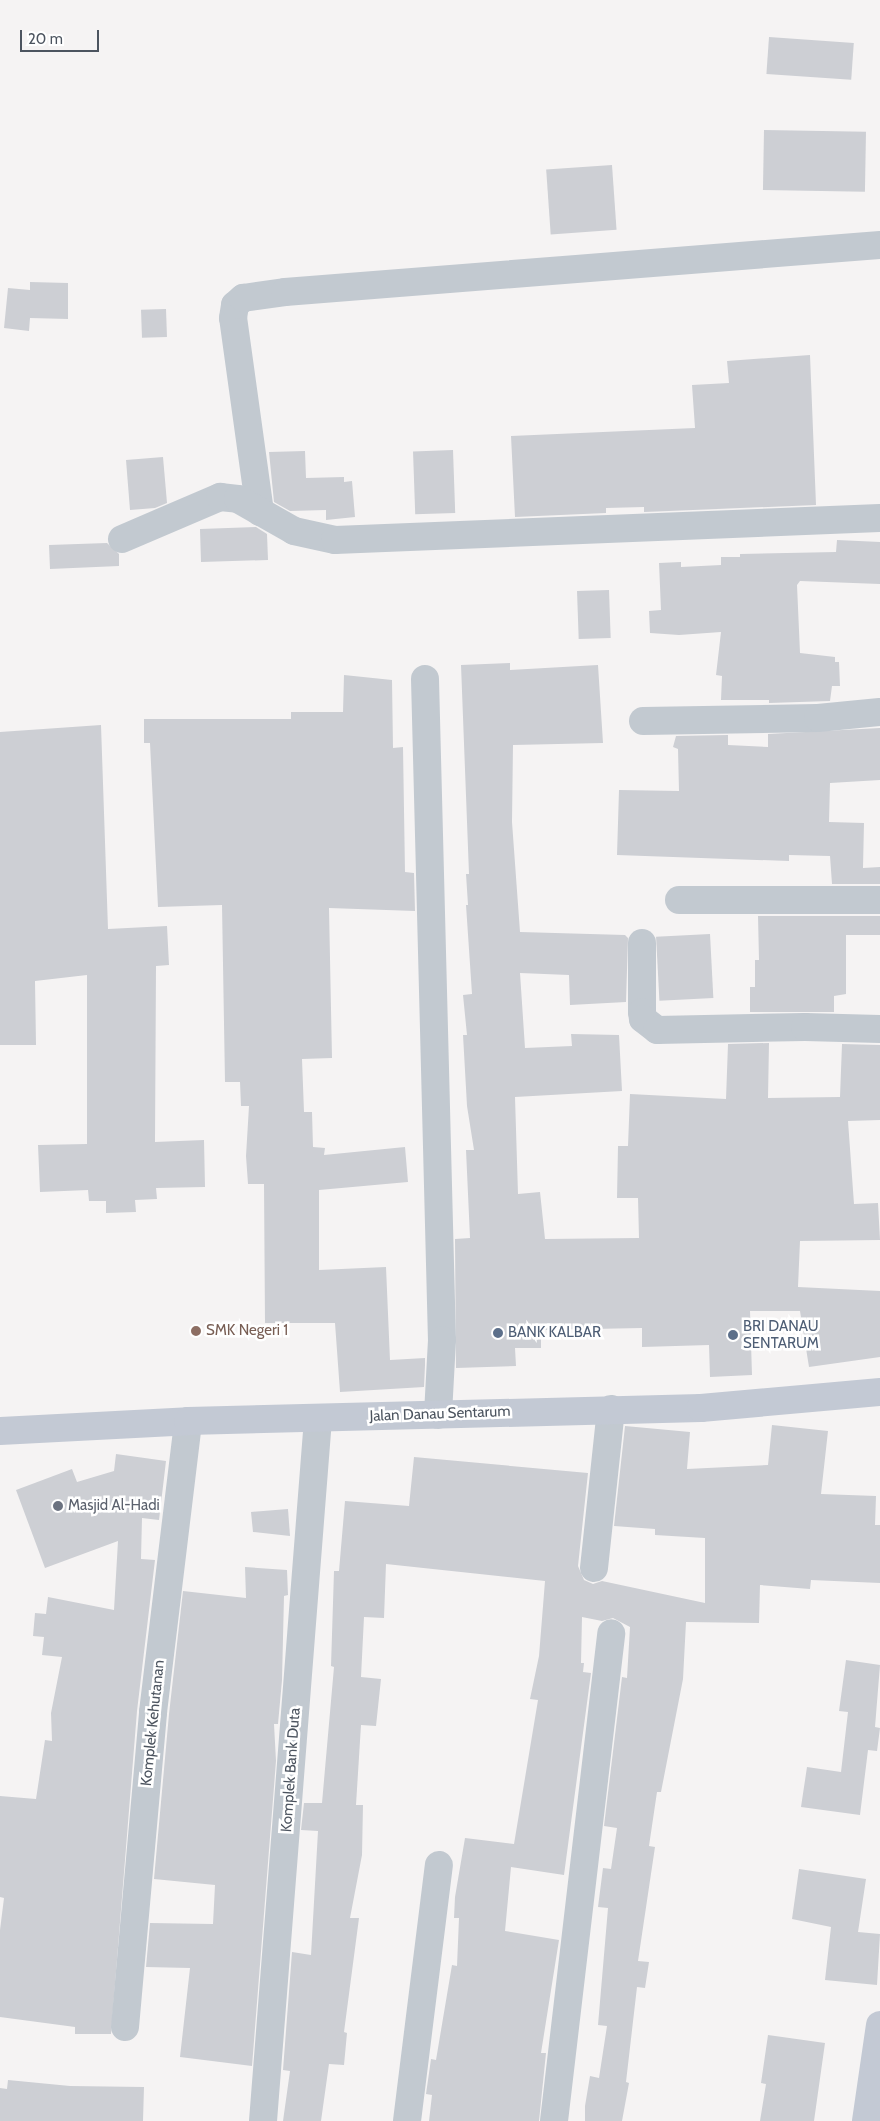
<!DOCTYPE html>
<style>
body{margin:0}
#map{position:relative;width:880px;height:2121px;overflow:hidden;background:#f5f3f3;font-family:Cabin,sans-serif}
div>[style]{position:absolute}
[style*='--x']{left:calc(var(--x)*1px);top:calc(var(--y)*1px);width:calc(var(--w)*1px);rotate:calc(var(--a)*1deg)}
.building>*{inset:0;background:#cdcfd4;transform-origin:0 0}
.street>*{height:28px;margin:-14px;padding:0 14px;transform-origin:14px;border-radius:14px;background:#c2c9d0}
.secondary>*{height:28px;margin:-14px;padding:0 14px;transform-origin:14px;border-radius:14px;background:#c3c9d4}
.dots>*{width:14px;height:14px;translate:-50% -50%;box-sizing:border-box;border:2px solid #fff;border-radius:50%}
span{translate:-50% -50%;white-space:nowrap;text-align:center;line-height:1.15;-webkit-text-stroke:5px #fff;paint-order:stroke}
.service-label{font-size:15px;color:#4e5e75}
.left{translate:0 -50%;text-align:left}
.education-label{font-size:15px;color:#785e54}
.street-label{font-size:15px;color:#4c545f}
.worship-label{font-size:15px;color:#5b616d}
.scale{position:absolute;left:20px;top:30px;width:79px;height:22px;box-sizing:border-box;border:2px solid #4c545f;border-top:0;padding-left:6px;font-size:15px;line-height:18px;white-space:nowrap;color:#4c545f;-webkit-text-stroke:4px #fff;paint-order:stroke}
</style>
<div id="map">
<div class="building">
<div style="left:769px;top:37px;width:85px;height:37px;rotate:4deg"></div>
<div style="left:764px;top:130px;width:102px;height:60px;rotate:1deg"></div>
<div style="left:612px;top:165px;width:65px;height:66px;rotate:86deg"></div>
<div style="clip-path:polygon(30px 282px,68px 283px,68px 319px,30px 318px,29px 331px,4px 328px,8px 288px,30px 290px)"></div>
<div style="left:166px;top:309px;width:28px;height:25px;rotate:88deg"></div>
<div style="clip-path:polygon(810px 355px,816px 505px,644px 512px,644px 507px,606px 508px,606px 513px,515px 517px,511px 436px,695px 428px,692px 385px,729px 383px,727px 361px)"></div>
<div style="left:453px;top:450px;width:63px;height:40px;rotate:88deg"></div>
<div style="clip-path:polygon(305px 451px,306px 478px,344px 477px,344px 482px,352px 481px,355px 517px,326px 520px,326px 510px,290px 511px,274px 502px,269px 452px)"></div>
<div style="clip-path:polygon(163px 457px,167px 503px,155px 508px,130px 510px,126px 460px)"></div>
<div style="clip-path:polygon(256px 527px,267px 534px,268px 560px,201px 562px,200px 529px)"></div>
<div style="clip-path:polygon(837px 540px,880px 542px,880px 584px,800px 581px,797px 585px,800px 653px,835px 657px,835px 662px,839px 662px,840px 686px,832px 686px,830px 701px,769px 703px,769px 700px,721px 700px,722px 676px,716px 675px,721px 632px,679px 635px,650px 633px,649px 611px,661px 610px,659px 563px,681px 562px,681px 567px,721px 565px,721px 557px,740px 557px,740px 554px,836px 552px)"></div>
<div style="clip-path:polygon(107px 543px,119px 554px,119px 566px,50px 569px,49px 545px)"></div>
<div style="left:609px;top:590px;width:48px;height:32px;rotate:88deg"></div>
<div style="clip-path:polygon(510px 663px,510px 670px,598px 665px,603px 743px,513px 745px,512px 822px,520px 932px,625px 935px,628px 938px,626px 1002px,570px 1005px,569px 975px,520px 973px,525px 1048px,572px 1046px,571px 1034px,619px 1035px,622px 1091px,515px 1097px,518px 1194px,540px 1192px,545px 1239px,639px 1238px,638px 1198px,617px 1198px,618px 1146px,628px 1146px,630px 1094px,726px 1099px,728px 1044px,769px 1043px,768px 1098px,840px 1097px,842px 1044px,880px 1045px,880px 1120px,848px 1121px,854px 1204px,878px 1203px,880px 1240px,800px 1241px,798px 1287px,880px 1291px,880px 1357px,809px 1367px,800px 1311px,750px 1311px,752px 1375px,710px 1377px,709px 1345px,642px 1347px,642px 1328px,541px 1330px,541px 1348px,515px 1348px,516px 1366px,456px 1368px,455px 1239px,470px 1238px,466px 1150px,474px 1150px,467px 1106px,463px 1035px,467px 1035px,463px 995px,472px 994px,466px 905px,468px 905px,466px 874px,469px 874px,461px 665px)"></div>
<div style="clip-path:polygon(344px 675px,392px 680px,393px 748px,403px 747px,405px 872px,414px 873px,415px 911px,329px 908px,332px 1058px,302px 1059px,304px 1112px,312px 1112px,313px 1147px,325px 1148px,324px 1155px,405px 1147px,408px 1182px,319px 1190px,319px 1270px,386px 1267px,390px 1360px,425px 1358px,425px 1365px,424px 1387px,340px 1392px,335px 1323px,265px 1323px,264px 1184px,248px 1184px,246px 1156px,249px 1106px,241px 1106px,240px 1082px,225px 1082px,222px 905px,158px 907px,150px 743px,144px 743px,144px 719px,291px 719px,291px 712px,343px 712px)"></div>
<div style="clip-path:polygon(101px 725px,108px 929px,167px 926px,169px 965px,156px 966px,155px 1142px,204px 1140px,205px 1187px,156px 1188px,157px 1199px,135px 1200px,136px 1212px,106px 1213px,106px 1201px,89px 1201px,88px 1190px,40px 1192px,38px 1145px,87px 1144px,87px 975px,35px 981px,36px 1045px,0 1045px,0 732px)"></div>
<div style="clip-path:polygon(880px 728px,880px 780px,830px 783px,829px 822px,864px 823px,863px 868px,880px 867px,880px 884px,832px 884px,830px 856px,789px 855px,789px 861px,617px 855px,619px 790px,679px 791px,678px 749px,673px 747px,676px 736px,728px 735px,728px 745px,768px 747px,768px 734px)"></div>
<div style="clip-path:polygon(758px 916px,880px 916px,880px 935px,846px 935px,846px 994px,834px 996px,834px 1012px,750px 1012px,750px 987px,755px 987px,755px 960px,759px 960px)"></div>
<div style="left:710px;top:934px;width:64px;height:54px;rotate:87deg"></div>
<div style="clip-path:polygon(772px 1425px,828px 1431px,821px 1494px,876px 1496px,875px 1525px,880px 1525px,880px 1583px,811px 1580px,810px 1589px,760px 1585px,759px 1623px,686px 1622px,683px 1679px,661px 1792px,657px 1792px,649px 1846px,655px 1847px,638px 1961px,649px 1962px,645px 1988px,637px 1987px,626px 2082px,629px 2083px,622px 2121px,585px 2121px,585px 2106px,590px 2076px,599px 2078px,607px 2026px,598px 2025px,608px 1908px,598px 1907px,603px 1868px,611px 1869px,617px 1828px,604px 1826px,622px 1677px,627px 1678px,630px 1627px,613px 1618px,602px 1621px,582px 1617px,581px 1663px,584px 1663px,583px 1672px,591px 1673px,564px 1875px,511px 1867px,505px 1931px,559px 1940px,541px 2053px,546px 2053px,539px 2121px,429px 2121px,432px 2095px,426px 2094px,431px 2059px,436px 2060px,452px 1965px,457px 1966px,459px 1918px,454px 1918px,455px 1897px,465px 1838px,514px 1844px,538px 1700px,530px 1699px,539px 1656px,545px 1581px,386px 1564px,384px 1618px,364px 1617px,361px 1677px,381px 1679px,376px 1726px,361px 1725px,356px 1805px,363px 1805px,362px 1855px,350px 1918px,359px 1918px,344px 2032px,347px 2033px,344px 2065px,329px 2064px,321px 2121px,283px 2121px,290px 2071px,283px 2070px,292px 1952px,311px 1955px,318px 1831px,301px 1830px,304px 1803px,322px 1803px,334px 1667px,331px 1666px,334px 1571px,339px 1571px,345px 1501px,409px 1506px,414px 1457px,588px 1473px,578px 1566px,584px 1580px,593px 1584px,602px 1581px,705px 1603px,705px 1538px,655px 1535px,655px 1529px,614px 1526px,625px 1426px,690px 1432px,687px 1469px,768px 1465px)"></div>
<div style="clip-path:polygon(116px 1454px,166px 1461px,159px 1520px,142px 1518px,141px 1559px,155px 1560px,137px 1711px,111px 2034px,75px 2034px,75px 2027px,0 2017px,0 1930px,4px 1898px,0 1897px,0 1796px,36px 1799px,45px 1740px,52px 1741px,51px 1713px,62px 1657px,42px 1655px,44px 1637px,33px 1636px,35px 1613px,46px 1614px,48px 1597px,114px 1610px,118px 1541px,45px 1568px,16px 1490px,72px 1469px,77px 1482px,114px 1471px)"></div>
<div style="clip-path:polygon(288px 1509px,290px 1536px,253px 1532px,251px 1512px)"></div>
<div style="clip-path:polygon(245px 1567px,287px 1570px,288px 1595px,284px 1596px,282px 1680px,278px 1724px,274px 1724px,276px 1761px,252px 2066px,180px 2057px,190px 1968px,146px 1967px,150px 1923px,213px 1924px,215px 1885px,154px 1879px,169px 1714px,183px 1591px,246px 1598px)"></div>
<div style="clip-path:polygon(846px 1660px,880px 1665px,875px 1727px,880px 1728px,877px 1751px,868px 1750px,860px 1815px,801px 1807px,807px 1767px,841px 1772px,848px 1712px,839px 1711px)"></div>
<div style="clip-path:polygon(799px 1869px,866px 1879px,858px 1932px,880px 1934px,877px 1985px,825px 1980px,831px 1927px,792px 1919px)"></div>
<div style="clip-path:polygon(768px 2035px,825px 2043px,814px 2121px,760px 2121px,766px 2084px,761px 2083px)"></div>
<div style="clip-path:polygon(8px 2080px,70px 2086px,144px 2087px,143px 2121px,0 2121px,0 2088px,7px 2089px)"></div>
</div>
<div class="street">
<div style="--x:260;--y:512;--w:196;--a:-97.9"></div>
<div style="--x:233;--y:318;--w:13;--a:-81"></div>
<div style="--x:235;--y:305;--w:11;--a:-41"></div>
<div style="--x:243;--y:298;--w:42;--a:-8.1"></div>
<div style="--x:285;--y:292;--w:597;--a:-4.52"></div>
<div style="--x:122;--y:539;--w:107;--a:-23.2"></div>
<div style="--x:220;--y:497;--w:18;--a:6"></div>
<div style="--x:238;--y:499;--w:64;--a:29.7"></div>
<div style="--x:294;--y:531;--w:42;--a:12.4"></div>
<div style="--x:335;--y:540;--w:545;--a:-2.31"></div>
<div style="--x:425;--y:679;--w:661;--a:88.53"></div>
<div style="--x:442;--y:1340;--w:75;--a:93.1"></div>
<div style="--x:643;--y:721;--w:175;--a:-1"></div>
<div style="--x:818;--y:718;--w:62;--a:-5.5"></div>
<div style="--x:679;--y:900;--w:201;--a:0"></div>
<div style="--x:642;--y:943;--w:69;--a:90"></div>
<div style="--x:642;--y:1012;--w:7;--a:82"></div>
<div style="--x:643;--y:1019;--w:18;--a:38"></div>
<div style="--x:657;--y:1030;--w:148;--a:-1.2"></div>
<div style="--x:805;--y:1027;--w:75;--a:1.5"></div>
<div style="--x:594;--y:1568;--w:160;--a:-83.9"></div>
<div style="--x:125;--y:2027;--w:316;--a:-84.9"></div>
<div style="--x:153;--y:1712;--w:293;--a:-83.1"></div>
<div style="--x:263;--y:2121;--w:704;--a:-85.52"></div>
<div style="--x:407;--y:2121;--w:258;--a:-82.9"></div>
<div style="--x:554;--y:2121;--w:491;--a:-83.3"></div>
</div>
<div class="secondary">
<div style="--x:0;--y:1431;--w:188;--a:-3"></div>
<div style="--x:188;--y:1421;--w:513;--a:-1.45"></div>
<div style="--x:701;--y:1408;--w:180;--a:-5.1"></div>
<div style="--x:866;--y:2121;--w:97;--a:-81.7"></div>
</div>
<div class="dots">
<div style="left:196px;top:1331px;background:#8d6e63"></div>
<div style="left:498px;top:1333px;background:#5c6f8a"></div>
<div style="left:733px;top:1335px;background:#5c6f8a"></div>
<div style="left:58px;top:1506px;background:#6b7280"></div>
</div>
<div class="service-label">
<span class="left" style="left:743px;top:1335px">BRI DANAU<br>SENTARUM</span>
<span class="left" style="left:508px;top:1333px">BANK KALBAR</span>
</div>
<div class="education-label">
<span class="left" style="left:206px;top:1331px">SMK Negeri 1</span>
</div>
<div class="street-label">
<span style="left:440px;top:1414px;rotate:-2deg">Jalan Danau Sentarum</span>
<span style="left:153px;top:1723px;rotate:-84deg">Komplek Kehutanan</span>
<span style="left:291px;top:1770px;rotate:-86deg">Komplek Bank Duta</span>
</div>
<div class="worship-label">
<span class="left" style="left:68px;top:1506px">Masjid Al-Hadi</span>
</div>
<div class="scale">20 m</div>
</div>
